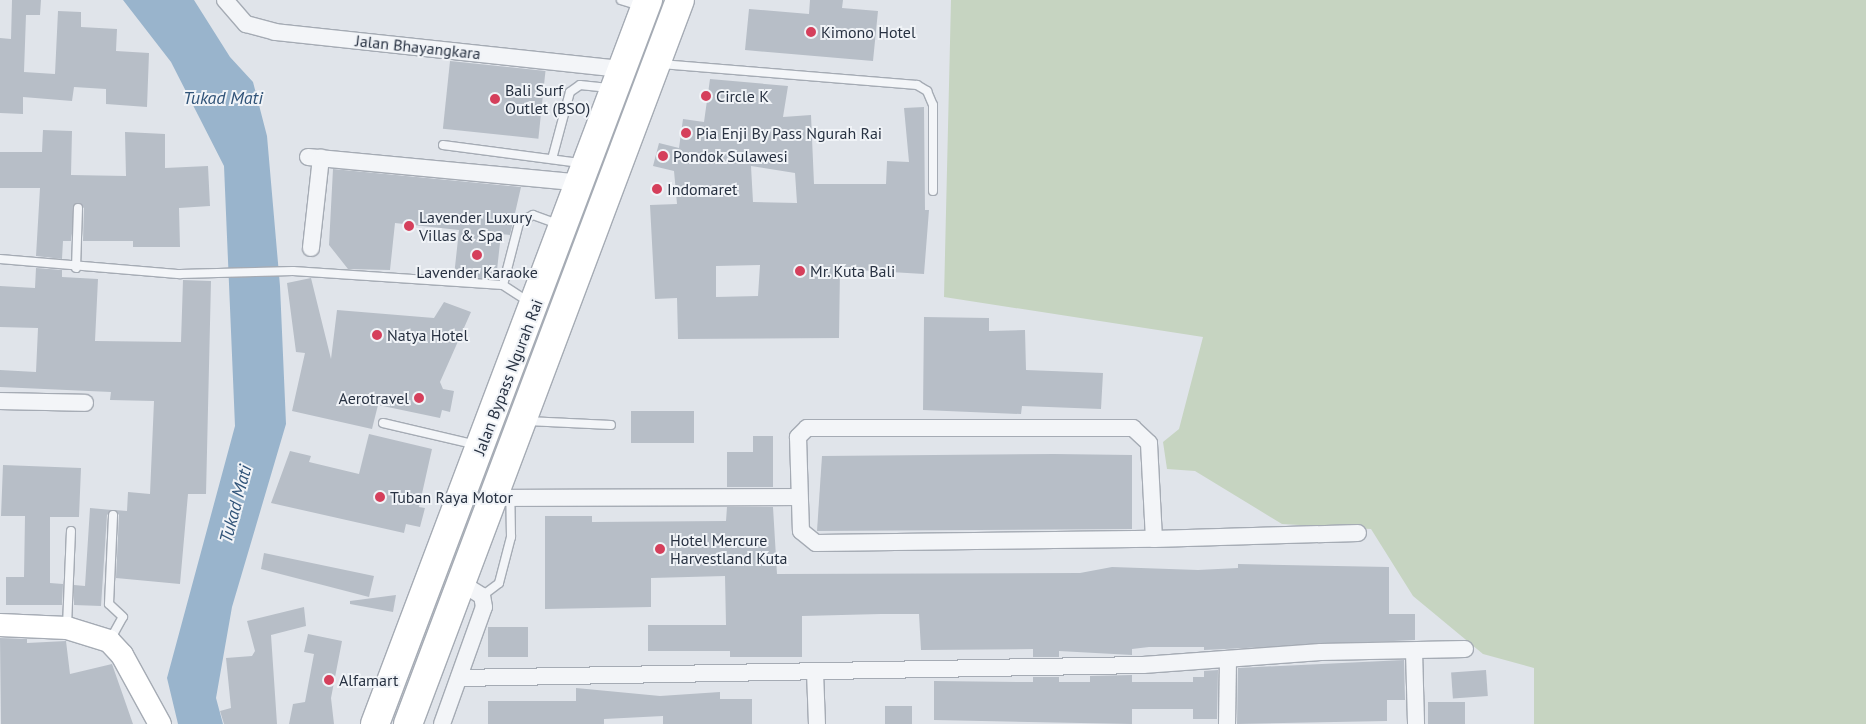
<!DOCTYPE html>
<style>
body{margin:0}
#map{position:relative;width:1866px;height:724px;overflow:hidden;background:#e0e4ea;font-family:"PT Sans",sans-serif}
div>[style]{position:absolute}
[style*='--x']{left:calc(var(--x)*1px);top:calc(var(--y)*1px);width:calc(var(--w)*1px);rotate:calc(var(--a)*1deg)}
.green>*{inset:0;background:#c6d4c1}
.water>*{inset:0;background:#99b4cc}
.building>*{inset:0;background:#b7bec7;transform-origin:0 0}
.roads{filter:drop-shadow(1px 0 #a5abb4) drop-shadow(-1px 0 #a5abb4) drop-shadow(0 1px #a5abb4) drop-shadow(0 -1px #a5abb4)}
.lane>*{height:8px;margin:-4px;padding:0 4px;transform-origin:4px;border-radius:4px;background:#f3f5f8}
.street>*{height:16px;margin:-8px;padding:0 8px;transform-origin:8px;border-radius:8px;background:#f3f5f8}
.secondary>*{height:22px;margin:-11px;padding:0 11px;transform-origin:11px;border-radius:11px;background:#fff}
.highway>*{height:28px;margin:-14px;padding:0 14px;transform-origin:14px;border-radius:14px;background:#fff}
.dots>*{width:14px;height:14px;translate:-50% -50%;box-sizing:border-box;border:2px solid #f0f3f7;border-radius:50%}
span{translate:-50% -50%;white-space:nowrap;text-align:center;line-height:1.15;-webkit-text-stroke:4px #f0f3f7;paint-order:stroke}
.poi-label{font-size:16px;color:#283242}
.left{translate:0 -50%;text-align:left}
.right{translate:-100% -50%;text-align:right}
.street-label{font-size:16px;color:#283242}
.water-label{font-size:18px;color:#305378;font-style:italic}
</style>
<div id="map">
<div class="green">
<div style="clip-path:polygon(951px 0,1866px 0,1866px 724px,1534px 724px,1534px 668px,1483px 654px,1413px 596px,1371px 529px,1282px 524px,1195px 471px,1167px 469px,1163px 442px,1179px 429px,1203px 337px,944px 297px)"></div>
</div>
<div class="water">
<div style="clip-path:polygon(123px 0,194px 0,230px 57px,253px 82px,267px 136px,280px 286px,286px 424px,232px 607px,216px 698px,223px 724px,178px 724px,167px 678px,235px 426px,224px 166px,171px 62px)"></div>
</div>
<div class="building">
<div style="clip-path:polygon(12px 0,41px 0,40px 15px,26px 15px,24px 72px,55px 74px,58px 11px,81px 12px,81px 27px,117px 29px,116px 51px,149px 53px,147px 107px,106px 104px,106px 89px,74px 87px,72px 101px,23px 97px,23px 114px,0 113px,0 38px,11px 39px)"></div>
<div style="clip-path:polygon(810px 0,843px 0,842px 8px,878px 11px,873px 61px,745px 50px,749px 9px,809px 14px)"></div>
<div style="left:450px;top:61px;width:96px;height:68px;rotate:6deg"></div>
<div style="clip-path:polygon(evenodd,710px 79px,788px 86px,783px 117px,811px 115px,814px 184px,886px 184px,887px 161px,909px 162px,904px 108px,924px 107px,925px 210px,929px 210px,924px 274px,840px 269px,839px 338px,678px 339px,677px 298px,655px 299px,650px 205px,677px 204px,674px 171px,653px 166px,659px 143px,679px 148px,683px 119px,704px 122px,710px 79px,751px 166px,795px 173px,797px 203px,753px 202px,751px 166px,710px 79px,760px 265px,758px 296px,716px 297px,716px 266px,760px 265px)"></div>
<div style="clip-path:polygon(43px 130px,72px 131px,71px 175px,126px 176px,125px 132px,165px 134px,165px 168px,208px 166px,210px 206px,179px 208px,180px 247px,133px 247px,133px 241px,83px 241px,84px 208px,76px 203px,71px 241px,63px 241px,62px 259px,36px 256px,40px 188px,0 188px,0 152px,42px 152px)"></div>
<div style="clip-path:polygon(333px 169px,521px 187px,510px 235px,501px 234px,496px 279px,454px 276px,459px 230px,395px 223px,390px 270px,348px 269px,329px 245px)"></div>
<div style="clip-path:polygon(36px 268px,62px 270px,62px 277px,98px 279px,95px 341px,181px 342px,183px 280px,211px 281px,206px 494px,188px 494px,180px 584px,116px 578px,119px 515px,115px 510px,127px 511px,128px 492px,150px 494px,154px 401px,110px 400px,111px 392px,0 387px,0 370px,36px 372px,38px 328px,0 327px,0 286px,35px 288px)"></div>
<div style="clip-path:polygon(311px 278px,331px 359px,337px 310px,434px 318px,444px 302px,471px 312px,440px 382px,443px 389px,454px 391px,450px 412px,442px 410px,440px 418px,378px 405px,372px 429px,292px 411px,305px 353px,296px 352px,287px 283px)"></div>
<div style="clip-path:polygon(924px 317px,989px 318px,989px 331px,1025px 330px,1026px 370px,1103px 373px,1101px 409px,1022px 406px,1021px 414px,923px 410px)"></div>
<div style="left:631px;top:411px;width:63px;height:32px"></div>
<div style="clip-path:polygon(369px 434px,432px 449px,419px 507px,425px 508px,420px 527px,406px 524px,404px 533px,271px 503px,290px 451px,311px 456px,309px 462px,359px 474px)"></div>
<div style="clip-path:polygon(753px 436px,773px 436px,773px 487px,727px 487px,727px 452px,753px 452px)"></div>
<div style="clip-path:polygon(1054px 454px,1132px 455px,1132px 529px,817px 531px,822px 456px)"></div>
<div style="clip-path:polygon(3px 465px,81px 468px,79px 517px,50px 517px,50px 583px,63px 584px,62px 605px,6px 605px,6px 577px,24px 577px,25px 516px,1px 516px)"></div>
<div style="clip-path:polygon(727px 507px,773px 507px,777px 574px,1080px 573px,1112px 567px,1198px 570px,1238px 568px,1238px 564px,1389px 567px,1389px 614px,1415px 614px,1415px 640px,1204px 650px,1204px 647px,1149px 647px,1132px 649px,1132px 655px,1059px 651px,1059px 657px,1033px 657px,1033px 649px,921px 650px,919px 614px,881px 614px,802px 616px,802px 657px,730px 657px,730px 651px,648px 651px,648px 625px,726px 625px,725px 576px,651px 578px,651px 607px,545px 609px,545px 516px,592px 516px,592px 522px,726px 521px)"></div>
<div style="clip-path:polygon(90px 508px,112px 510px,107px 515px,101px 606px,74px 605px,74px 585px,85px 586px)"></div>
<div style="clip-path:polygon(264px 553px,374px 576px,369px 597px,261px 569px)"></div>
<div style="clip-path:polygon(396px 595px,393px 612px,350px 604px,350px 601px)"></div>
<div style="clip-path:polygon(304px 607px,306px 626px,271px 635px,277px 724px,224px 724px,220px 711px,231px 708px,226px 658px,252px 656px,255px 651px,247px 621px)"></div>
<div style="left:488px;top:627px;width:40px;height:30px"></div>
<div style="clip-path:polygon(308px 634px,342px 641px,331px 698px,334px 724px,289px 724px,293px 704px,305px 702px,314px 654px,304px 652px)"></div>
<div style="clip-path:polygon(0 638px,27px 639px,27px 643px,66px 641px,70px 674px,112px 664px,133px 724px,1px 724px)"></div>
<div style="clip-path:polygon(1404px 660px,1405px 700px,1387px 700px,1387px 721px,1237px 724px,1238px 668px)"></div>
<div style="clip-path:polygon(1218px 670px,1217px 719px,1193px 719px,1193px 709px,1132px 709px,1132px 724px,934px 720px,934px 681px,1021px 682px,1033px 682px,1033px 677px,1059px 677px,1059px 682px,1090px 682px,1090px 676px,1132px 675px,1132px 682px,1193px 682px,1193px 677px,1204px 677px,1204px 671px)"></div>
<div style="left:1486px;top:670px;width:26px;height:35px;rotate:86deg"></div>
<div style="clip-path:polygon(576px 688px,660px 696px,720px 692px,720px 699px,752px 699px,752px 724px,663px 724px,663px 716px,604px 719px,604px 724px,488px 724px,488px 701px,576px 701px)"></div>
<div style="left:1428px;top:702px;width:37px;height:22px"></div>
<div style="left:885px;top:706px;width:27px;height:18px"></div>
</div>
<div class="roads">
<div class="lane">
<div style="--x:621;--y:0;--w:21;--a:17"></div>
<div style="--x:661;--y:64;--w:257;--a:4.7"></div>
<div style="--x:917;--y:85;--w:12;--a:31"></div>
<div style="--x:927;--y:91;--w:15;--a:67"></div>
<div style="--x:933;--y:105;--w:86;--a:90"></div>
<div style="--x:443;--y:145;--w:138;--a:7.5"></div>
<div style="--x:552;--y:159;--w:69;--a:-75"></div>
<div style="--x:570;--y:92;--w:12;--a:-35"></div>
<div style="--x:580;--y:85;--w:29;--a:6"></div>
<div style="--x:0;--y:259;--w:181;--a:4.8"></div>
<div style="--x:180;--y:274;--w:113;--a:-1.5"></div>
<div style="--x:293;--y:271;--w:210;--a:3.8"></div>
<div style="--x:76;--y:268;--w:60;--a:-88.1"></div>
<div style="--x:529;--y:302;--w:31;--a:-147"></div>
<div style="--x:503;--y:285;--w:64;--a:-75.5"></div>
<div style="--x:519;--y:223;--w:16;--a:-30"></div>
<div style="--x:533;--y:215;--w:27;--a:20"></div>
<div style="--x:527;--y:421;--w:84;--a:2.7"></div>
<div style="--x:383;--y:423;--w:97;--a:13.2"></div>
<div style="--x:482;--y:596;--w:21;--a:-37"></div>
<div style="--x:499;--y:583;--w:48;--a:-75.4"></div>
<div style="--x:511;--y:537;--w:39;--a:-91"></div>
<div style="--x:67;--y:626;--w:95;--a:-87.6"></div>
<div style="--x:110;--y:640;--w:26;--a:-61"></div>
<div style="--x:123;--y:617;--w:19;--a:-137"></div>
<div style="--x:109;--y:604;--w:89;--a:-87.4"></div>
</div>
<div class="street">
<div style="--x:225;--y:0;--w:32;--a:49"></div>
<div style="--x:246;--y:24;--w:30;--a:15"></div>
<div style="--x:275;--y:32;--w:349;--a:6.1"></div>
<div style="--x:308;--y:157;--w:274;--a:5.4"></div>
<div style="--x:311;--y:248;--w:91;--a:-83.7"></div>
<div style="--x:0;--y:401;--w:85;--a:1.3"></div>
<div style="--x:491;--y:498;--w:306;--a:-0.2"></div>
<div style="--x:1154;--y:539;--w:96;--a:-93"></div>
<div style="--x:1149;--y:443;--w:22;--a:-137"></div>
<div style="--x:1133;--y:428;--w:326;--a:180"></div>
<div style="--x:807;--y:428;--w:13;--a:135"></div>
<div style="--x:798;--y:437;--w:94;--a:88.2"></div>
<div style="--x:801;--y:531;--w:19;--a:39"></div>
<div style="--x:816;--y:543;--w:338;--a:-0.7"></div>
<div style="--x:1154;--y:539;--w:204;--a:-1.7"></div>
<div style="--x:1414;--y:651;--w:73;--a:88.4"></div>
<div style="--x:815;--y:672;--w:52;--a:87.8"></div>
<div style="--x:459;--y:678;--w:684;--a:-1.09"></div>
<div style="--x:1143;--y:665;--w:178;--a:-4.2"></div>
<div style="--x:1321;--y:652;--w:144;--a:-1.2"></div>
<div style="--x:442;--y:724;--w:124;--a:-70.3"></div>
<div style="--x:484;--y:607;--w:11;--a:-100"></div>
<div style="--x:482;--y:596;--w:26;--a:-148"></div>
<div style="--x:1227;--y:724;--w:65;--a:-89.1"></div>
</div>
<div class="secondary">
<div style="--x:0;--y:625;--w:67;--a:2.6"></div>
<div style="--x:67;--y:628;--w:44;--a:17.2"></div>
<div style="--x:109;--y:641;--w:19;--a:47"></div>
<div style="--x:122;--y:655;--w:79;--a:61.2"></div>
</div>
<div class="highway">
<div style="--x:375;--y:724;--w:774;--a:-69.34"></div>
<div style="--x:408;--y:724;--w:773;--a:-69.41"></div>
</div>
</div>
<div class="dots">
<div style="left:811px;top:32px;background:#d53f5b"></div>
<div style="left:706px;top:96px;background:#d53f5b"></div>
<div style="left:495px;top:99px;background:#d53f5b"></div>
<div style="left:686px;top:133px;background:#d53f5b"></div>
<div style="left:663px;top:156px;background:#d53f5b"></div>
<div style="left:657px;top:189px;background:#d53f5b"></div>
<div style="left:409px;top:226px;background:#d53f5b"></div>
<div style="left:477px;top:255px;background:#d53f5b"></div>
<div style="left:800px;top:271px;background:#d53f5b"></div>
<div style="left:377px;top:335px;background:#d53f5b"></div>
<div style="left:419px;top:398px;background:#d53f5b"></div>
<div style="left:380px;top:497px;background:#d53f5b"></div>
<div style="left:660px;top:549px;background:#d53f5b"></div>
<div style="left:329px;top:680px;background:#d53f5b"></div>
</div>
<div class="poi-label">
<span class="left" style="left:821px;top:32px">Kimono Hotel</span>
<span class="left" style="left:505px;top:99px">Bali Surf<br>Outlet (BSO)</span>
<span class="left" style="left:716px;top:96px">Circle K</span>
<span class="left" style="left:696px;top:133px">Pia Enji By Pass Ngurah Rai</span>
<span class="left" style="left:673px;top:156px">Pondok Sulawesi</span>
<span class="left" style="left:667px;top:189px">Indomaret</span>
<span class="left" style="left:419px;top:226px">Lavender Luxury<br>Villas &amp; Spa</span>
<span class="left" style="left:810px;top:271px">Mr. Kuta Bali</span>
<span style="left:477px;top:272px">Lavender Karaoke</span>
<span class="left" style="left:387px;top:335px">Natya Hotel</span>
<span class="right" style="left:409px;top:398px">Aerotravel</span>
<span class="left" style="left:390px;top:497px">Tuban Raya Motor</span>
<span class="left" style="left:670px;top:549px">Hotel Mercure<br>Harvestland Kuta</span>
<span class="left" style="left:339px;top:680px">Alfamart</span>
</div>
<div class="street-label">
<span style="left:418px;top:47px;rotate:6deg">Jalan Bhayangkara</span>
<span style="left:508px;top:377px;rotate:-69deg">Jalan Bypass Ngurah Rai</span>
</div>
<div class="water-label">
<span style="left:223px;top:98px">Tukad Mati</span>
<span style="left:236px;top:504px;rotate:-75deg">Tukad Mati</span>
</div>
</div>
